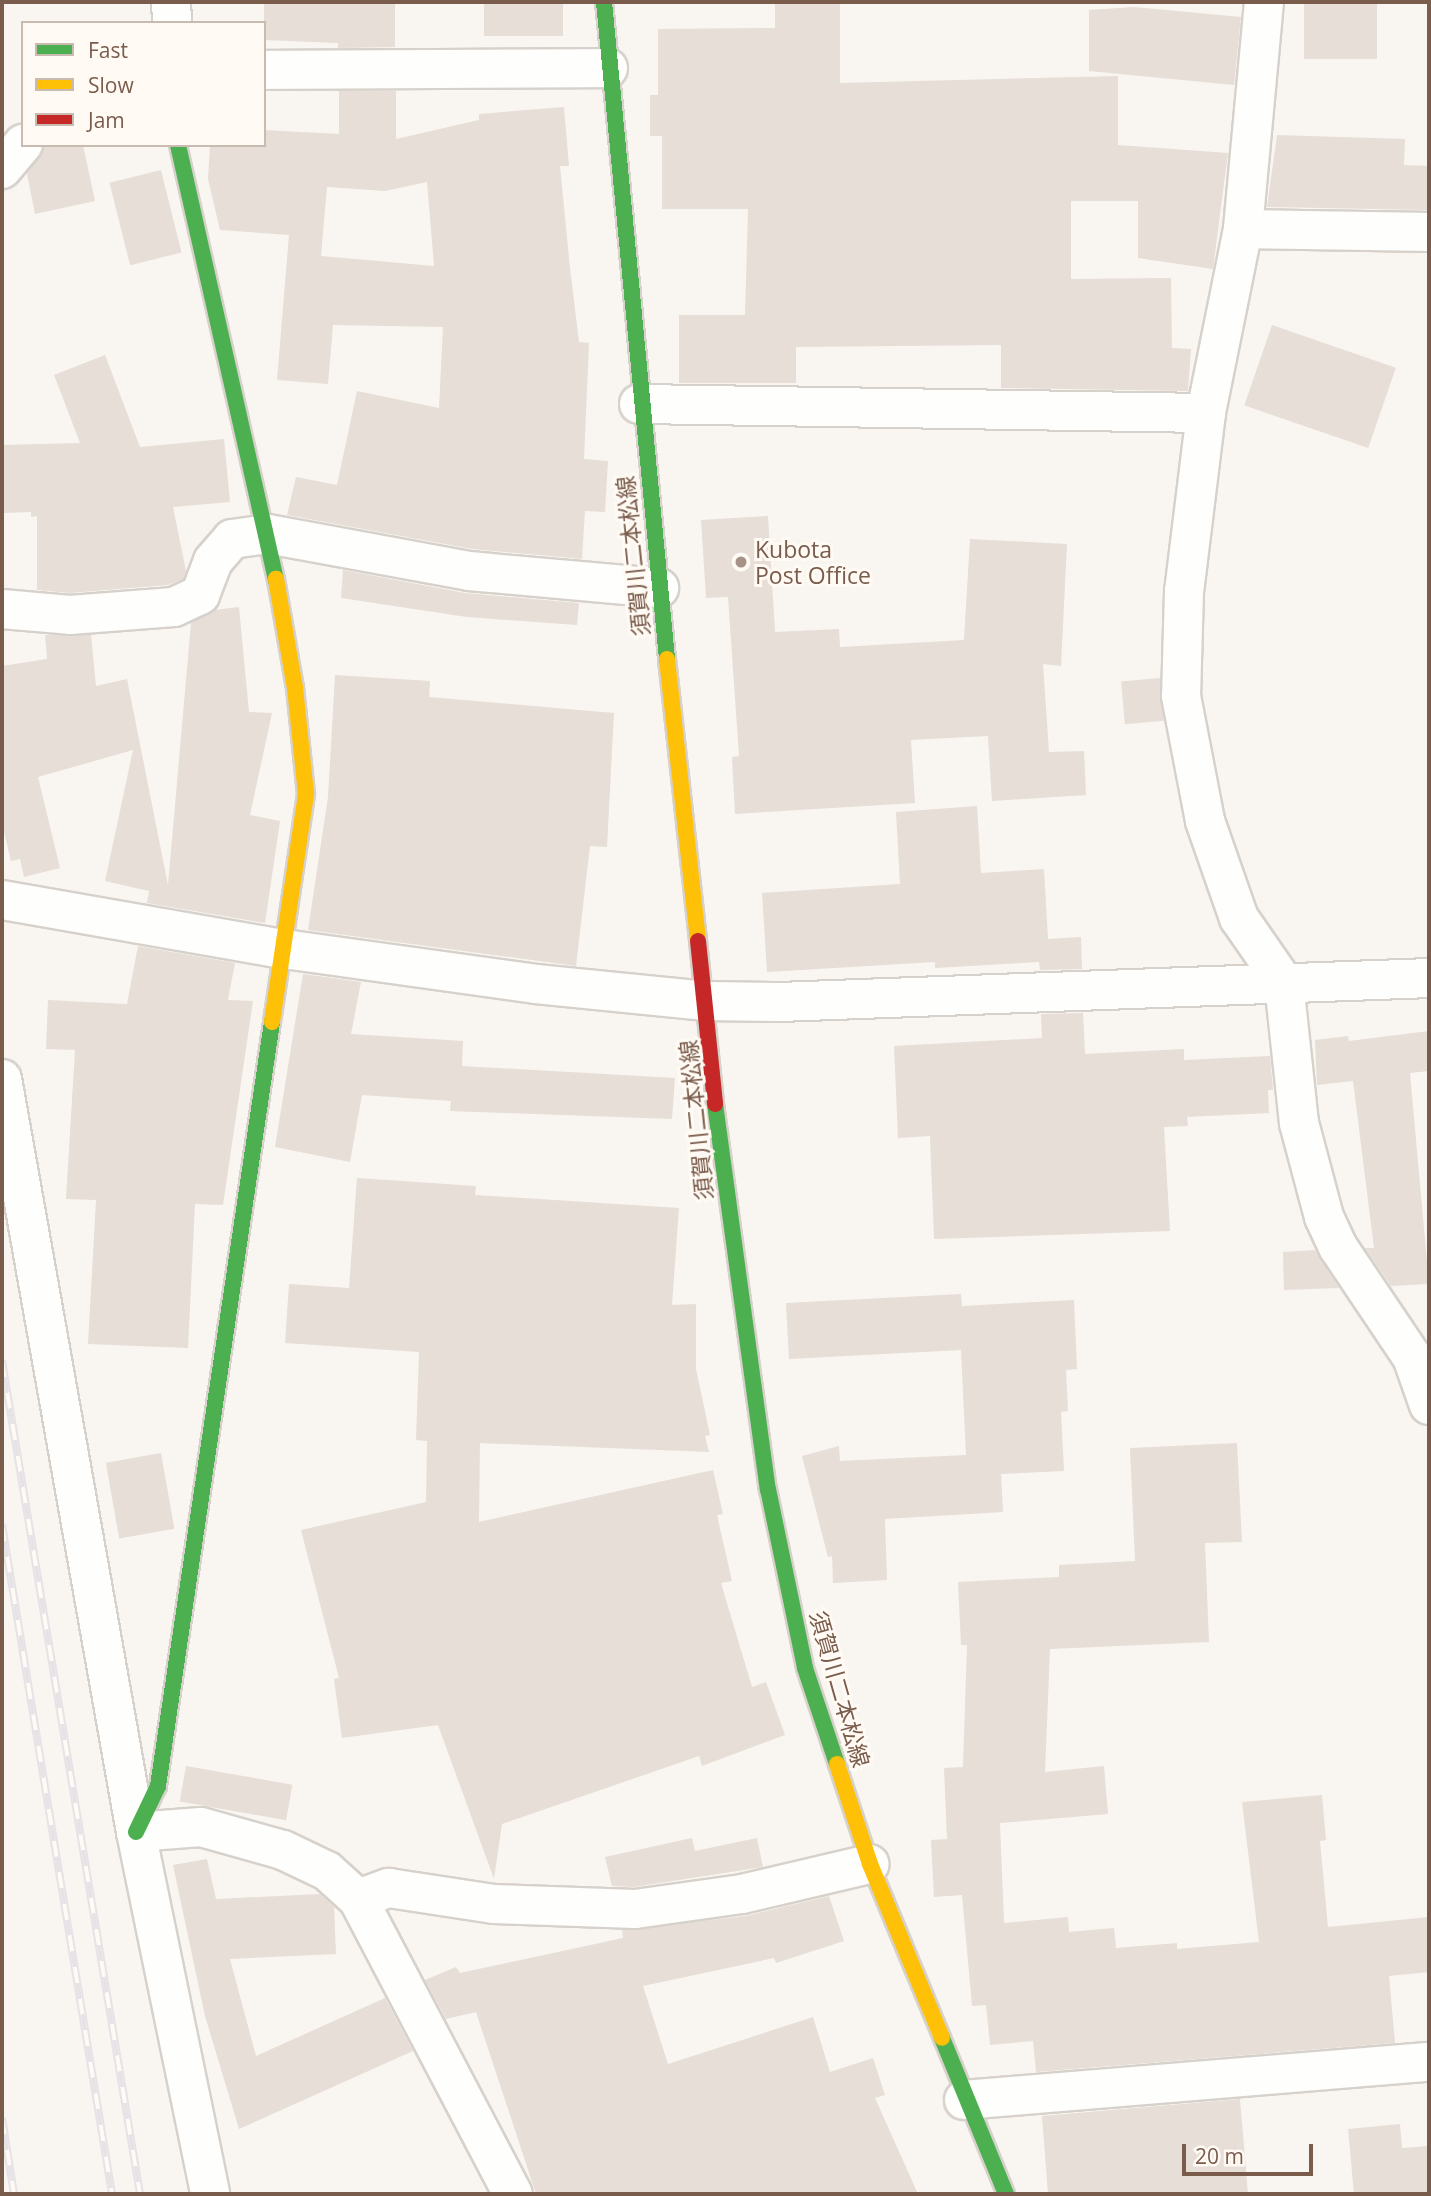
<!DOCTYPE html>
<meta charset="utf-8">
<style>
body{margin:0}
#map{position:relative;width:1431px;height:2196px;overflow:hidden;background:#f9f5f0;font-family:"Open Sans","Noto Sans JP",sans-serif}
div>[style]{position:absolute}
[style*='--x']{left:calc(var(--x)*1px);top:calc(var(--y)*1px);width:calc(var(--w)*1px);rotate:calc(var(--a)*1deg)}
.building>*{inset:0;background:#e6ded7;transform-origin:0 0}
.roads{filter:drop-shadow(2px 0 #d7d1cb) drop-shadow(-2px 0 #d7d1cb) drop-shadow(0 2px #d7d1cb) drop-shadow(0 -2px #d7d1cb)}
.street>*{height:38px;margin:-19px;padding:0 19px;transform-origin:19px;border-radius:19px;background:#fefefd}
.fast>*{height:16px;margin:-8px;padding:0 8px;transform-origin:8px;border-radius:8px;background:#4caf50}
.slow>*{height:16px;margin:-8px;padding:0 8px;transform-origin:8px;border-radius:8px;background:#ffc107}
.jam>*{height:16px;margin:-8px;padding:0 8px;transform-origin:8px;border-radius:8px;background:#c62828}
.rail>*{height:8px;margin-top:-4px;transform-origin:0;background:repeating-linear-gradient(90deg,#fffaf3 0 16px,#e6e3e7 0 32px);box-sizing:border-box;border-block:2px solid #e6e3e7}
.dots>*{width:19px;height:19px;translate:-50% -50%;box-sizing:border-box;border:4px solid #fffaf3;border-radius:50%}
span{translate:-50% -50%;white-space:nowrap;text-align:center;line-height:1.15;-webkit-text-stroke:6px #fffaf3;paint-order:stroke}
.poi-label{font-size:23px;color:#7a5c4d}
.left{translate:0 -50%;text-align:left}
.street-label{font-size:23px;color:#7a5c4d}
.frame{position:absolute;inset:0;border:4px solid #7a5c4d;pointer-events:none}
.legend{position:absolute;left:21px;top:21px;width:245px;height:126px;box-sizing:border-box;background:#fffaf3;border:2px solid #cabbb1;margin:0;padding:9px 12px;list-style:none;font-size:21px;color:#7a5c4d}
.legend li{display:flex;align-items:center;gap:14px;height:35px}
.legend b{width:35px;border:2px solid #cabbb1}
.scale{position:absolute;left:1182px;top:2144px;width:131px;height:32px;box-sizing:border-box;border:4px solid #7a5c4d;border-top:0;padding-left:9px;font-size:21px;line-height:24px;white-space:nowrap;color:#7a5c4d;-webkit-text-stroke:5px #fffaf3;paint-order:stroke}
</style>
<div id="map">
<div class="building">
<div style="clip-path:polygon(264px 2px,395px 2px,395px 47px,338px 48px,338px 43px,264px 40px)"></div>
<div style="left:484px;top:2px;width:79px;height:34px"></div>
<div style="clip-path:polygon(775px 2px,840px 2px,840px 83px,1118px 76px,1118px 145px,1228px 153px,1213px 269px,1138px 258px,1138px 201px,1071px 201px,1071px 279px,1171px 278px,1172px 348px,1191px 349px,1188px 391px,1001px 388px,1001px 345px,796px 347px,796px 383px,679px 383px,679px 315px,745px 315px,748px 209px,662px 209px,662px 136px,650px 136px,650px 95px,658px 95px,658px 29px,775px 28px)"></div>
<div style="left:1304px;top:2px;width:73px;height:57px"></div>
<div style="clip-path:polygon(1134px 7px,1241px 17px,1234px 85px,1089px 71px,1089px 10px)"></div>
<div style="clip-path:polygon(evenodd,339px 91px,396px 91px,396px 139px,479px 120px,479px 114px,564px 107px,569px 166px,560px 166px,570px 268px,579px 342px,589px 343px,584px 459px,608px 461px,605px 512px,585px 511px,582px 559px,472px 549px,287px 515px,296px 477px,337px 485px,357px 391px,439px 408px,443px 327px,333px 325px,328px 384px,277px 380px,289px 235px,220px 230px,208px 179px,210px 145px,264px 145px,264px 130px,339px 134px,339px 91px,427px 182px,434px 266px,321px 256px,327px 187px,385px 191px,427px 182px)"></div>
<div style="clip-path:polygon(1277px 135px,1405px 139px,1404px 165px,1429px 166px,1429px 210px,1267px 207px)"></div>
<div style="clip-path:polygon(44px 145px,83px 145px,95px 201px,35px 214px,27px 174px)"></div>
<div style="left:161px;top:170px;width:85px;height:53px;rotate:76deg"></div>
<div style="left:1272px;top:325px;width:131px;height:85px;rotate:19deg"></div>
<div style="clip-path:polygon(105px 355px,140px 447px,224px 439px,230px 502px,173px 507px,186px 571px,183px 579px,168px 585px,70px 593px,37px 590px,37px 516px,31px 517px,31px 512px,2px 513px,2px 445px,80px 443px,54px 375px)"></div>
<div style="clip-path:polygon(768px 516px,775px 632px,839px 629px,840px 647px,964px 640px,970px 539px,1067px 544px,1061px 666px,1043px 664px,1049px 752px,1084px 751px,1086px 795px,992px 801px,988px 736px,911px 740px,915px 803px,735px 814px,732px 757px,739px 756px,728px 597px,706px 598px,701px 520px)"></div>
<div style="clip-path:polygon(343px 570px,465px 593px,579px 603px,577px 625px,467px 617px,341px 598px)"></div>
<div style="clip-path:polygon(239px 607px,249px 712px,272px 713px,250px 815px,280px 821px,265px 923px,147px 903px,149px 891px,105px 881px,133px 750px,38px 777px,60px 868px,24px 877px,20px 859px,11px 861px,2px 823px,2px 666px,47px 659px,45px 635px,91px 635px,96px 686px,127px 679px,168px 885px,191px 623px,214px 610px)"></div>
<div style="clip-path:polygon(335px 675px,430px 681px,429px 697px,614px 713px,607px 847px,590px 846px,576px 966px,308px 930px,328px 797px)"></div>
<div style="left:1160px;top:678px;width:43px;height:39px;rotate:85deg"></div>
<div style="clip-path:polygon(977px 806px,981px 873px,1044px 869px,1048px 939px,1081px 937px,1082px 969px,1040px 970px,1039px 962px,935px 968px,935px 962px,767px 972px,762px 893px,900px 884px,896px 812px)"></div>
<div style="clip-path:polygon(138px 946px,235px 963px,228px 1000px,253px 1001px,223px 1205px,195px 1204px,188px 1348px,88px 1344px,96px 1200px,66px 1199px,75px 1050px,46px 1049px,48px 1000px,127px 1004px)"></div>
<div style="clip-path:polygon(303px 974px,361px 982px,351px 1034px,463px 1041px,462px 1066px,675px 1078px,672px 1119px,450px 1111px,451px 1101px,362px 1095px,350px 1162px,275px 1147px)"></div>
<div style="clip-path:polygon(1083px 1013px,1085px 1054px,1184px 1049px,1184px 1060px,1270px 1056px,1273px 1090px,1268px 1090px,1269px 1113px,1187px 1117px,1188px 1126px,1164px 1127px,1170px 1231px,934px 1239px,930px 1136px,898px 1138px,894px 1046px,1042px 1038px,1041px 1014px)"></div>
<div style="clip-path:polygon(1429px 1031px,1429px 1071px,1410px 1073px,1429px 1284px,1391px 1286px,1365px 1248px,1374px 1248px,1353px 1081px,1317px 1085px,1315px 1040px,1348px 1036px,1349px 1041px)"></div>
<div style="clip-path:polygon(357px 1178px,476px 1186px,475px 1195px,679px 1208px,672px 1305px,696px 1304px,696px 1369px,710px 1435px,705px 1436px,709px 1452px,480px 1443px,479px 1522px,713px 1470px,723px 1514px,717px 1515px,732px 1581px,721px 1583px,752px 1687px,766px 1682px,785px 1735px,702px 1766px,699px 1756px,502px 1824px,494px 1879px,438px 1725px,342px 1738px,334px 1679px,339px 1678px,301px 1530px,426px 1502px,427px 1441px,416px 1440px,419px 1352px,285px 1343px,289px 1284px,349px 1288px)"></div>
<div style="clip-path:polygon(1315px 1250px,1339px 1288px,1284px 1290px,1283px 1252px)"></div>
<div style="clip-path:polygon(961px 1294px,962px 1306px,1074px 1300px,1077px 1369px,1066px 1370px,1068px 1411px,1061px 1412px,1064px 1471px,1001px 1474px,1003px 1512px,885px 1519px,887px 1580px,833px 1583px,832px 1556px,828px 1557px,802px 1456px,839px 1446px,840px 1461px,966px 1455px,961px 1350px,789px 1359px,786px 1303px)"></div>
<div style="clip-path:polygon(1237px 1443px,1242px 1542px,1205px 1543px,1209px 1642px,1050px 1649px,1045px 1772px,1104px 1766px,1108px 1814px,1000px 1823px,1004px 1923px,1068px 1917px,1069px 1932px,1114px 1928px,1116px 1948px,1177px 1943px,1177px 1949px,1259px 1942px,1242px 1802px,1322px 1795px,1326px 1840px,1320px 1841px,1328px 1927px,1429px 1917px,1429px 1972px,1389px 1976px,1395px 2043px,1036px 2072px,1033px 2041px,990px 2045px,986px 2005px,972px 2006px,962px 1895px,934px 1897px,931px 1840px,947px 1839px,944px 1768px,963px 1767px,967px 1645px,961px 1645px,958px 1582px,1059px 1577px,1059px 1565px,1135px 1561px,1130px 1448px)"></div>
<div style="left:161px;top:1453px;width:77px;height:56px;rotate:80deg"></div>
<div style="left:186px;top:1766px;width:108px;height:36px;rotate:10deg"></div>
<div style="clip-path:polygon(692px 1838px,695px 1851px,757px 1838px,763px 1867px,634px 1887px,612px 1886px,605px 1857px)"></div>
<div style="clip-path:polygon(207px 1859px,216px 1899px,320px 1894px,334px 1907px,336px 1954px,230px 1959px,256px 2056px,385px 1998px,413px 2051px,239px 2129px,205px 2016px,173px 1865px)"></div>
<div style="clip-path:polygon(829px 1896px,844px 1941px,776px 1963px,774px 1958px,643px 1986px,668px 2064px,813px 2017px,830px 2072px,873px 2058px,885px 2095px,875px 2098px,918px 2194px,536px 2194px,476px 2012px,446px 2019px,425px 1980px,456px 1967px,460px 1973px,623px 1938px,622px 1930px,745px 1916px)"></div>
<div style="clip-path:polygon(1240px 2099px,1248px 2194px,1048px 2194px,1042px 2116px)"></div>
<div style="clip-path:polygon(1400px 2124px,1402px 2148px,1429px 2146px,1429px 2194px,1354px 2194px,1348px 2129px)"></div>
</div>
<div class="roads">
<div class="street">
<div style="--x:171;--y:2;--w:21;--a:87"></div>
<div style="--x:1264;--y:2;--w:228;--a:95.3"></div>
<div style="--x:1243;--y:229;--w:188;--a:101.4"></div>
<div style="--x:1206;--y:413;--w:179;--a:97"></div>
<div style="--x:1184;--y:591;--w:105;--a:91.6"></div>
<div style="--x:1181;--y:696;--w:127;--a:79.1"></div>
<div style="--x:1205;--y:821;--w:103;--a:70.7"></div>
<div style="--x:1239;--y:918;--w:79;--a:55.3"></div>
<div style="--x:1284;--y:983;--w:141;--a:83.9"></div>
<div style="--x:1299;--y:1123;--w:97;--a:75.1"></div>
<div style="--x:1324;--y:1217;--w:33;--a:65"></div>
<div style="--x:1338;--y:1247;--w:133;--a:56.1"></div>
<div style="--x:1412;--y:1357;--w:51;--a:70.5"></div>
<div style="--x:264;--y:70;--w:344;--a:-0.3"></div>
<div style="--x:2;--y:169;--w:33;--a:-50"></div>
<div style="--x:1243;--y:229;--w:186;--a:0.9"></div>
<div style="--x:639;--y:404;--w:567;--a:0.91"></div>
<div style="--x:2;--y:609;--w:68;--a:5"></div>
<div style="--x:70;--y:615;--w:104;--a:-4.4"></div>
<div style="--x:174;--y:607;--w:29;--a:-25"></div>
<div style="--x:200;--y:595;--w:36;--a:-69"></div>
<div style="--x:213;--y:561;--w:29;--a:-49"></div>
<div style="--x:232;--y:539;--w:36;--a:-8"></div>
<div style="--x:268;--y:534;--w:204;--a:10.4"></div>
<div style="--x:469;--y:571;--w:191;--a:5.1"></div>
<div style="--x:2;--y:900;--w:286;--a:9.9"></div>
<div style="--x:284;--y:949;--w:254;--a:7.9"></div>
<div style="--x:536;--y:984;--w:171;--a:5.7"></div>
<div style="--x:706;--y:1001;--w:73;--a:0.8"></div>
<div style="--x:779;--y:1002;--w:650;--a:-2.11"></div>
<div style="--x:2;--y:1079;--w:765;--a:79.91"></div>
<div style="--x:136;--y:1832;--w:369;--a:78.4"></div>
<div style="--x:136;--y:1832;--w:65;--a:-4.4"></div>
<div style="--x:201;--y:1827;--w:85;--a:15.7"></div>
<div style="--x:283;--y:1850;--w:49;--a:25.5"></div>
<div style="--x:327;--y:1871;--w:42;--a:42.1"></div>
<div style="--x:358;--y:1899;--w:333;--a:62.3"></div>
<div style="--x:358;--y:1899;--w:33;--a:-20"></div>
<div style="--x:389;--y:1888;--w:106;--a:8.7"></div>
<div style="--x:494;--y:1904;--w:141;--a:2"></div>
<div style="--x:635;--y:1909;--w:108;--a:-8"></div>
<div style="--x:742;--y:1894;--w:131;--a:-13.2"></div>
<div style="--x:964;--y:2100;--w:467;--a:-4.7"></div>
</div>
<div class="fast">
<div style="--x:604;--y:2;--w:660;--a:84.52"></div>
<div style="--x:178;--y:145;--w:445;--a:77.3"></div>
<div style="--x:715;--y:1104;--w:389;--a:82.2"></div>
<div style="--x:768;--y:1489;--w:183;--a:78.3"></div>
<div style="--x:805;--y:1668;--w:101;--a:71.6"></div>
<div style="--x:136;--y:1832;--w:51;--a:-64.4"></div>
<div style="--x:158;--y:1786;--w:772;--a:-81.51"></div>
<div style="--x:942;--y:2038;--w:169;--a:67.7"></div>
</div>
<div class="slow">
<div style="--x:667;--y:659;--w:284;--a:83.7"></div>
<div style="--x:272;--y:1022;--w:231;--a:-81.5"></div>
<div style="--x:306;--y:794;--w:107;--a:-95.9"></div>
<div style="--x:295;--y:688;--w:111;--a:-99.9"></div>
<div style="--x:837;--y:1764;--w:105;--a:71.7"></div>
<div style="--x:870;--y:1864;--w:188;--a:67.5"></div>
</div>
<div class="jam">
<div style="--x:698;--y:941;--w:164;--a:84"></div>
</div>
</div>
<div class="rail">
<div style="--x:2;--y:1361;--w:844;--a:80.59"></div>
<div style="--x:2;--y:1525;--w:678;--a:80.66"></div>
<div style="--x:2;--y:2118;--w:77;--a:81"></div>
</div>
<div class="dots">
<div style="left:741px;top:562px;background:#a69286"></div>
</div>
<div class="poi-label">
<span class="left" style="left:755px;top:562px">Kubota<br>Post Office</span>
</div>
<div class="street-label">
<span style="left:633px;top:556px;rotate:-96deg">須賀川二本松線</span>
<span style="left:696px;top:1120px;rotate:-96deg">須賀川二本松線</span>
<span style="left:840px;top:1689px;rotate:74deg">須賀川二本松線</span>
</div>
<div class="frame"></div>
<ul class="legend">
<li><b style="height:9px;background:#4caf50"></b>Fast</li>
<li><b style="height:9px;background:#ffc107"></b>Slow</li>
<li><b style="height:9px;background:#c62828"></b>Jam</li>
</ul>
<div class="scale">20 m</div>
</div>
